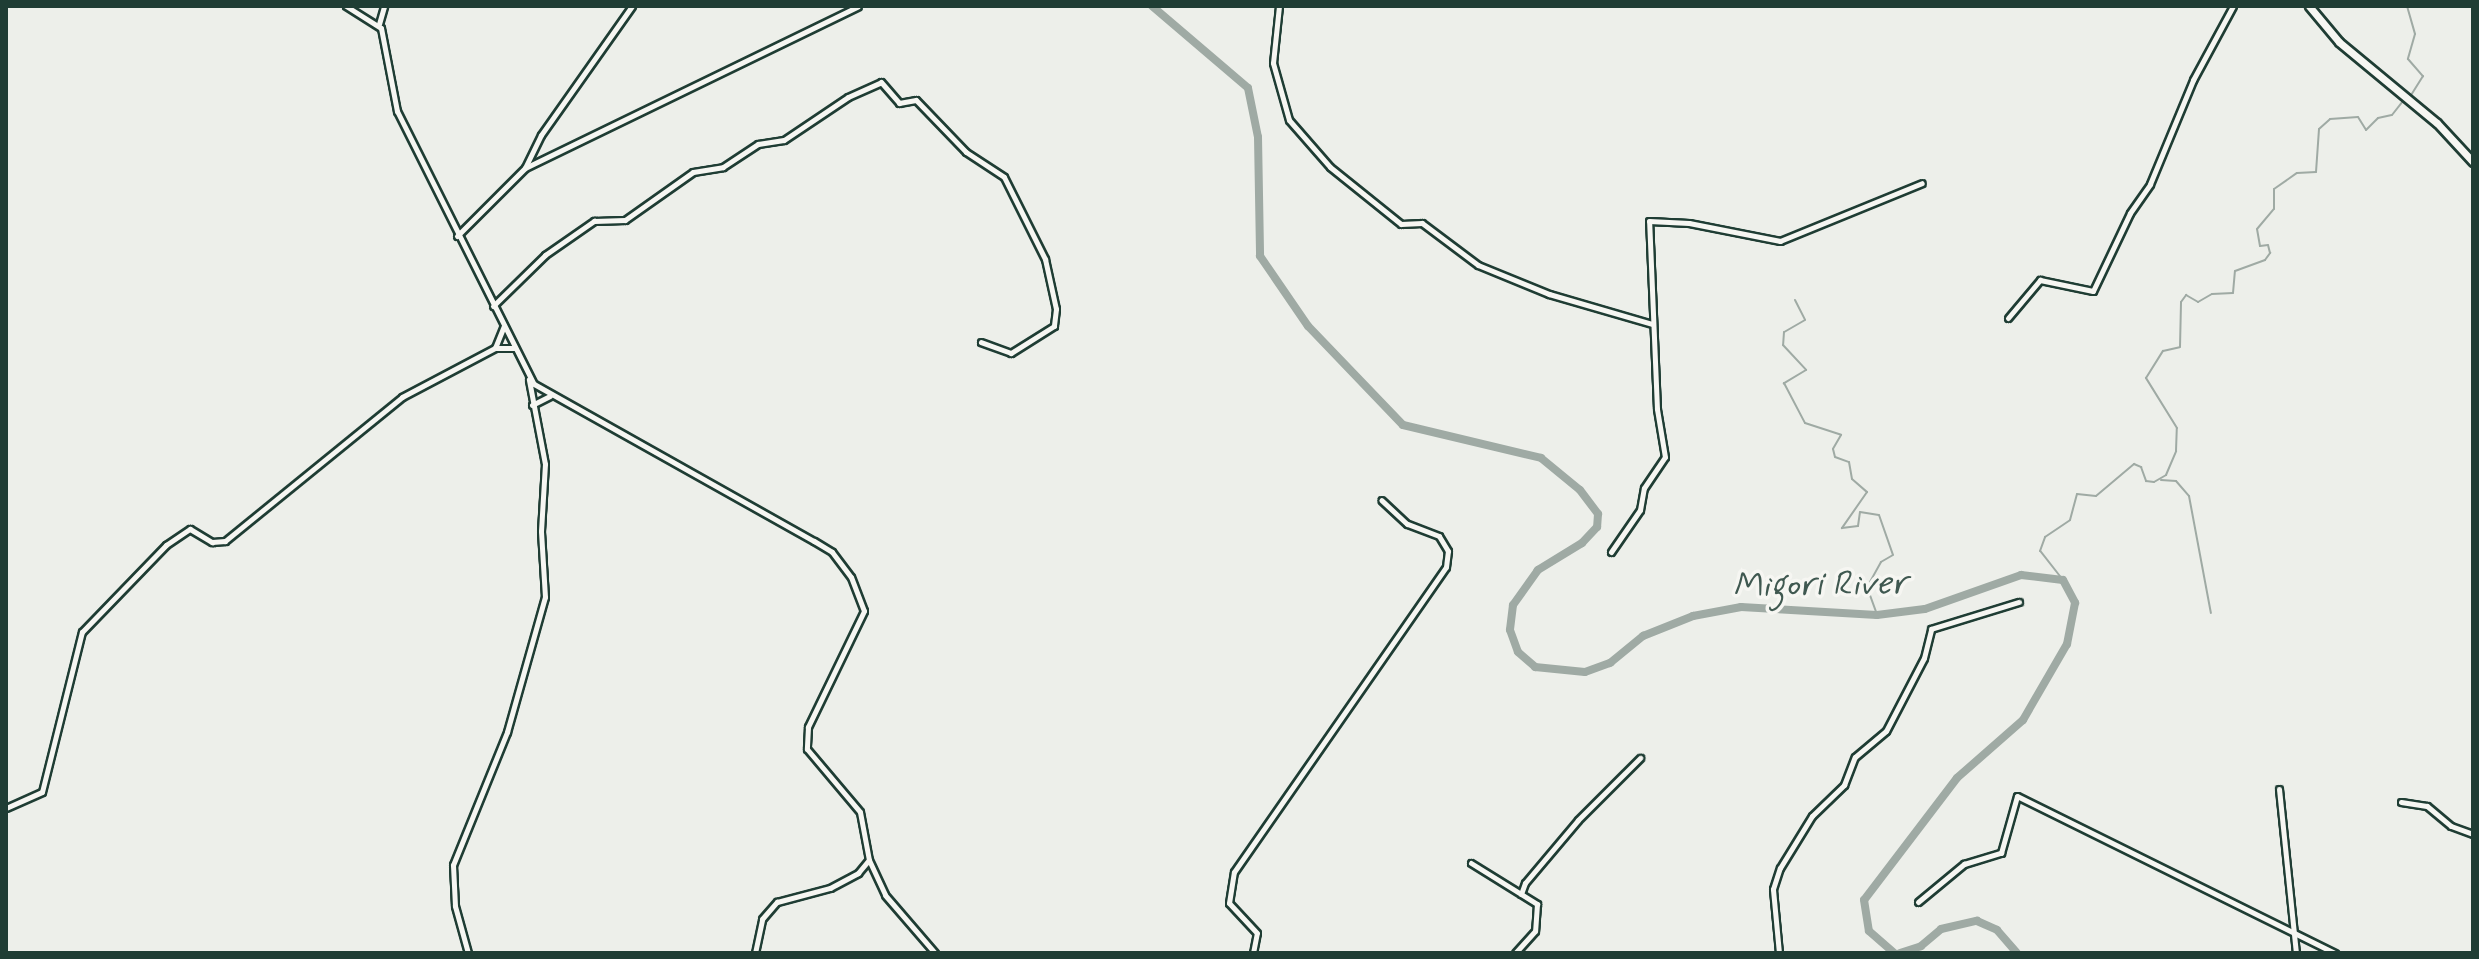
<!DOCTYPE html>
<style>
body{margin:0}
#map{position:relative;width:2479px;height:959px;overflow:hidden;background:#edefea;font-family:Mynerve,sans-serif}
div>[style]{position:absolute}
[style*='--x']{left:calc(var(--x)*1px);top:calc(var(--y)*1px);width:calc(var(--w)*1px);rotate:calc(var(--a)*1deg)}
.stream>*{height:2px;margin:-1px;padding:0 1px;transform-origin:1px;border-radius:1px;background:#9faaa4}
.river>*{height:8px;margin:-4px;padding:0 4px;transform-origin:4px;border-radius:4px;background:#9faaa4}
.roads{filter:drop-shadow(2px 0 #1f3d34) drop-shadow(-2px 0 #1f3d34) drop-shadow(0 2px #1f3d34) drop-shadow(0 -2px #1f3d34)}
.minor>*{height:5px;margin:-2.5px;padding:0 2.5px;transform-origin:2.5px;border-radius:2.5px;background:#f6f6f2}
.highway>*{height:7px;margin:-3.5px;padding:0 3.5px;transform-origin:3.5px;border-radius:3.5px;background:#f6f6f2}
span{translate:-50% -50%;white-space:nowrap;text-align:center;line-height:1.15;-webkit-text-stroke:7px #f6f6f2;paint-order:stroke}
.water-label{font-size:34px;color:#3f5850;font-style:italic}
.frame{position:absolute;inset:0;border:8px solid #1f3d34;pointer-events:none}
</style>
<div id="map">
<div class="stream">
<div style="--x:2407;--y:6;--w:29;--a:74"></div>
<div style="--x:2415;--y:34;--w:26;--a:106"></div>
<div style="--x:2408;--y:59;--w:23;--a:49"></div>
<div style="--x:2423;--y:76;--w:26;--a:122"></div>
<div style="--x:1795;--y:300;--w:22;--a:63"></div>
<div style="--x:1805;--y:320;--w:24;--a:150"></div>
<div style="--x:1784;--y:332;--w:13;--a:94"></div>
<div style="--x:1783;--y:345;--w:34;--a:47"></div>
<div style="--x:1806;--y:370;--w:26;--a:149"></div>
<div style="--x:1784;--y:383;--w:45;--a:62.3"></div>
<div style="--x:1805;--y:423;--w:38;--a:18"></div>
<div style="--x:1841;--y:435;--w:16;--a:120"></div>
<div style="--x:1833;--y:449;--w:8;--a:76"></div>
<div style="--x:1835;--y:457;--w:15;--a:20"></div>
<div style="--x:1849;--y:462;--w:17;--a:80"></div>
<div style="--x:1852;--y:479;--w:20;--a:41"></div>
<div style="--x:1867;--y:492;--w:44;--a:124.8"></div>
<div style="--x:1842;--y:528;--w:16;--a:-7"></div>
<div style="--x:1858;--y:526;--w:14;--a:-82"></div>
<div style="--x:1860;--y:512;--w:19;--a:9"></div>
<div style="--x:1879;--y:515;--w:42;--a:70.7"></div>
<div style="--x:1893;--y:555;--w:14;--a:150"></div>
<div style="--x:1881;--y:562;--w:29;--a:119"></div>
<div style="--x:1867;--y:587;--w:30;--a:70"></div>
<div style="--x:2161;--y:480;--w:15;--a:4"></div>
<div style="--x:2176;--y:481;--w:20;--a:49"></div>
<div style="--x:2189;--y:496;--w:119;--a:79.4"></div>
<div style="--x:2063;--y:580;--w:37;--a:-128"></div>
<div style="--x:2040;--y:551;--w:15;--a:-70"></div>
<div style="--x:2045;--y:537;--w:30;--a:-34"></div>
<div style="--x:2070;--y:520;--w:27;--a:-75"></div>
<div style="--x:2077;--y:494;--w:19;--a:6"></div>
<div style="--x:2096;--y:496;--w:50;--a:-40.1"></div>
<div style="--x:2134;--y:464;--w:8;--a:23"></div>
<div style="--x:2141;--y:467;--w:15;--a:70"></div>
<div style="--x:2146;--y:481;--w:8;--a:7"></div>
<div style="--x:2154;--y:482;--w:14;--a:-30"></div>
<div style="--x:2166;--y:475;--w:26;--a:-67"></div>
<div style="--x:2176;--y:451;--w:23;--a:-88"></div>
<div style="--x:2177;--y:428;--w:59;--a:-121.8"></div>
<div style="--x:2146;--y:378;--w:32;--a:-58"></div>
<div style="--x:2163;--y:351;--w:17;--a:-13"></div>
<div style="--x:2180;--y:347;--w:45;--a:-88.7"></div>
<div style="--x:2181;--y:302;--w:9;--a:-54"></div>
<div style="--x:2186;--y:295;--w:14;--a:30"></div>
<div style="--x:2198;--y:302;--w:16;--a:-30"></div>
<div style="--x:2212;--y:294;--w:21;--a:-3"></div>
<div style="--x:2233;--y:293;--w:22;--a:-85"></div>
<div style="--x:2235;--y:271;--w:32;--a:-20"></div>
<div style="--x:2265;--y:260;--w:9;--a:-54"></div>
<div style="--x:2270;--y:253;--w:8;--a:-104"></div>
<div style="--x:2268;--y:245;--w:8;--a:173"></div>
<div style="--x:2260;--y:246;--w:17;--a:-100"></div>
<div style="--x:2257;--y:229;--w:26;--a:-50"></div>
<div style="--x:2274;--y:209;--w:20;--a:-90"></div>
<div style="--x:2274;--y:189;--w:28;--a:-35"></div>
<div style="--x:2297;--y:173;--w:19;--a:-3"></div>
<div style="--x:2316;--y:172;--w:43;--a:-86"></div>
<div style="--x:2319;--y:129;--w:15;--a:-42"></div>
<div style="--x:2330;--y:119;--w:28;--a:-4"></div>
<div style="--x:2358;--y:117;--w:15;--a:58"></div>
<div style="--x:2366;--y:130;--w:17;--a:-45"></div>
<div style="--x:2378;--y:118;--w:14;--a:-12"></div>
<div style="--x:2392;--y:115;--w:18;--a:-52"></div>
</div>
<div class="river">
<div style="--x:1152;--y:6;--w:126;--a:40.5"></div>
<div style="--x:1248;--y:88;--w:50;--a:78.5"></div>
<div style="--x:1258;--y:137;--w:119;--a:89"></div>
<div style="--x:1260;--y:256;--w:85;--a:55.6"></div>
<div style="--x:1308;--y:326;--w:137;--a:46.2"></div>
<div style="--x:1403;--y:425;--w:142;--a:13.4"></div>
<div style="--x:1541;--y:458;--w:50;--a:39.4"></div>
<div style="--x:1580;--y:490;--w:30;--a:53"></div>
<div style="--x:1598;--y:514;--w:13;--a:94"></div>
<div style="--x:1597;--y:527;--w:22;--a:133"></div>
<div style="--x:1582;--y:543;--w:52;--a:148.5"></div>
<div style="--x:1538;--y:570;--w:43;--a:125.5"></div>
<div style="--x:1513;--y:605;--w:25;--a:97"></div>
<div style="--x:1510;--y:630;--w:23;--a:70"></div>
<div style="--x:1518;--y:652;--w:23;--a:41"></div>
<div style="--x:1535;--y:667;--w:50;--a:5.7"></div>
<div style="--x:1585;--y:672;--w:27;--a:-20"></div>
<div style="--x:1610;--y:663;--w:43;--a:-39.3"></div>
<div style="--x:1643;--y:636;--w:54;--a:-21.8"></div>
<div style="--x:1693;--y:616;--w:49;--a:-10.6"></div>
<div style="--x:1741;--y:607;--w:136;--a:3.4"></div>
<div style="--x:1877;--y:615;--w:48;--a:-7.1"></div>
<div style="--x:1925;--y:609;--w:102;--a:-19.5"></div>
<div style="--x:2021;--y:575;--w:42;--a:6.8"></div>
<div style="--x:2063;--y:580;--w:26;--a:62"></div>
<div style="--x:2075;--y:603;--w:42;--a:101"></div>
<div style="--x:2067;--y:644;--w:88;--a:120.1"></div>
<div style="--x:2023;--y:720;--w:88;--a:138.7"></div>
<div style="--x:1957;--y:778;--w:153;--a:127.3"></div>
<div style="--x:1864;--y:900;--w:31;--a:81"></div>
<div style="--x:1869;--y:931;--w:33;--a:41"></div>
<div style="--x:1900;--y:953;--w:22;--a:-18"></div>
<div style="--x:1921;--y:946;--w:26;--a:-40"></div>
<div style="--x:1941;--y:929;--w:37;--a:-13"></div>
<div style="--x:1977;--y:921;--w:22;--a:24"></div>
<div style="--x:1997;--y:930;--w:30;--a:49"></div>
</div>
<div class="roads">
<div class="minor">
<div style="--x:346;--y:6;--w:41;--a:32.2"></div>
<div style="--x:381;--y:28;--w:85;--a:79.1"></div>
<div style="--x:397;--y:111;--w:305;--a:63.4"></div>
<div style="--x:534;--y:384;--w:321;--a:29.3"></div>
<div style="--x:814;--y:541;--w:21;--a:31"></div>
<div style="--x:832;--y:552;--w:31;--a:53"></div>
<div style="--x:851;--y:577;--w:36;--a:69"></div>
<div style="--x:864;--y:611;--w:129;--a:115.8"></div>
<div style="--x:808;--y:727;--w:22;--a:93"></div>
<div style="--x:807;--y:749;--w:82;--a:49.9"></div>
<div style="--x:860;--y:812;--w:49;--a:79.4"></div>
<div style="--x:869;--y:860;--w:38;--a:65"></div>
<div style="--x:885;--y:895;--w:77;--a:49.2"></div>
<div style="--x:632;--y:6;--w:158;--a:125.2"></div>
<div style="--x:541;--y:135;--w:37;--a:116"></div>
<div style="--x:525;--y:168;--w:370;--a:-25.9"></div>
<div style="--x:1279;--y:6;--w:57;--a:96"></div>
<div style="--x:1273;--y:63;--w:59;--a:74.3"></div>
<div style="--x:1289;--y:120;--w:62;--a:48.9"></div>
<div style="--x:1330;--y:167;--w:91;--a:38.8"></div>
<div style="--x:1401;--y:224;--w:21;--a:-3"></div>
<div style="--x:1422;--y:223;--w:70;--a:36.9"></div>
<div style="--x:1478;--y:265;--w:77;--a:22.2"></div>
<div style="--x:1549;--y:294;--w:107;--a:16.2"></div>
<div style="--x:379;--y:24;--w:19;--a:-74"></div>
<div style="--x:457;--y:236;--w:96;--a:-45"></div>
<div style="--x:493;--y:306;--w:73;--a:-44.4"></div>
<div style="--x:545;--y:255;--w:60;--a:-34.8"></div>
<div style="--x:594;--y:221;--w:31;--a:-2"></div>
<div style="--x:625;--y:220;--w:83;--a:-35.2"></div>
<div style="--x:693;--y:172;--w:30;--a:-9"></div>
<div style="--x:723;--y:167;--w:42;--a:-33.3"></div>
<div style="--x:758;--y:144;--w:26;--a:-9"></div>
<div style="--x:784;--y:140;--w:77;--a:-33.9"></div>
<div style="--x:848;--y:97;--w:36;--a:-24"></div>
<div style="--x:881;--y:82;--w:28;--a:49"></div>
<div style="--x:899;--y:103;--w:17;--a:-10"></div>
<div style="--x:916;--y:100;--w:72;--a:46.1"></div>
<div style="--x:966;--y:152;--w:45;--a:33.3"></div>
<div style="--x:1004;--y:177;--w:92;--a:63.4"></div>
<div style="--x:1045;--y:259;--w:51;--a:77.6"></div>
<div style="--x:1056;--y:309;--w:17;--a:97"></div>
<div style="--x:1054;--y:326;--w:51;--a:147.9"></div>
<div style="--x:1011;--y:353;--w:32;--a:-160"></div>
<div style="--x:2008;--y:318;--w:50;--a:-49.9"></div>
<div style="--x:2040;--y:280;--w:54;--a:11.7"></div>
<div style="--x:2093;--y:291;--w:86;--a:-64.6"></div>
<div style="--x:2130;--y:213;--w:35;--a:-55"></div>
<div style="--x:2150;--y:184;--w:113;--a:-67.5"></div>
<div style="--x:2193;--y:80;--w:84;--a:-61.6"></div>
<div style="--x:495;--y:348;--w:20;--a:0"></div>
<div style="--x:532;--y:405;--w:20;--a:-27"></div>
<div style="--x:1611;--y:552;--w:51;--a:-55.4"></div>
<div style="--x:1640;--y:510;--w:22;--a:-80"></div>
<div style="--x:1644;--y:488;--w:37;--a:-56"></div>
<div style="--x:1665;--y:457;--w:49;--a:-99.5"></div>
<div style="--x:1657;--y:409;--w:188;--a:-92.4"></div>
<div style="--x:1649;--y:221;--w:40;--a:2.9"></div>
<div style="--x:1689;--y:223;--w:93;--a:11.2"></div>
<div style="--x:1780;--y:241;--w:153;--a:-22.2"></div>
<div style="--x:2279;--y:789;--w:165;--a:84.1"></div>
<div style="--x:2401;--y:802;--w:26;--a:9"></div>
<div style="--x:2427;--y:806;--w:31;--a:40"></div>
<div style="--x:2451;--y:826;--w:23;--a:20"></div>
<div style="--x:6;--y:808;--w:39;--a:-24"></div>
<div style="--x:42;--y:792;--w:165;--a:-76"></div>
<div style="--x:82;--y:632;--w:121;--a:-46"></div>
<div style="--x:166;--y:545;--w:29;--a:-34"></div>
<div style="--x:190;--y:529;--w:26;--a:31"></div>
<div style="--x:212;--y:542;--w:13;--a:-4"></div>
<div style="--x:225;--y:541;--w:228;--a:-39.1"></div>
<div style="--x:402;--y:397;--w:105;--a:-27.8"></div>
<div style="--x:495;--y:348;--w:24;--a:-68"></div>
<div style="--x:1471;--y:863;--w:78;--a:31.8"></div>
<div style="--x:1537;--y:904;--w:27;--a:94"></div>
<div style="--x:1535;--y:931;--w:30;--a:132"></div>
<div style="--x:1521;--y:894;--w:12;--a:-70"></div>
<div style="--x:1525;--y:883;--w:82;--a:-49.9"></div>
<div style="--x:1578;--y:820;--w:88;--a:-45"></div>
<div style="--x:1918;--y:902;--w:60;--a:-39.6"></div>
<div style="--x:1964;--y:864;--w:39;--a:-17"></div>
<div style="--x:2001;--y:853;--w:59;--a:-74.3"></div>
<div style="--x:2017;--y:796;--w:355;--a:26.3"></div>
<div style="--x:468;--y:953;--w:49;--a:-105.5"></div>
<div style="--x:455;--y:906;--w:41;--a:-92.8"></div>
<div style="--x:453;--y:865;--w:144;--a:-67.9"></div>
<div style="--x:507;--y:732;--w:140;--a:-74.3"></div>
<div style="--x:545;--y:597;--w:66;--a:-93.5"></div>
<div style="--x:541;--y:531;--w:67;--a:-86.6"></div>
<div style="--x:545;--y:464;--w:86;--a:-100.8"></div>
<div style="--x:755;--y:953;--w:35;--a:-78"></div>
<div style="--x:762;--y:919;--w:23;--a:-49"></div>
<div style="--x:777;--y:902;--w:55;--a:-14.8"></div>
<div style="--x:830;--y:888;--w:32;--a:-28"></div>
<div style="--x:858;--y:873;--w:17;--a:-50"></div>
<div style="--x:1253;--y:953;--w:20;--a:-79"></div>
<div style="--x:1257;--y:933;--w:41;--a:-133"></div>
<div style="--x:1229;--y:903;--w:31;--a:-81"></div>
<div style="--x:1234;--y:872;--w:371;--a:-55.2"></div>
<div style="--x:1446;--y:567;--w:16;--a:-83"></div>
<div style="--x:1448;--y:551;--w:17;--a:-121"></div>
<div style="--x:1439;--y:536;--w:34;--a:-159"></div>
<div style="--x:1407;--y:524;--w:35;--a:-137"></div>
<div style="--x:1779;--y:953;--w:64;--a:-95.4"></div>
<div style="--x:1773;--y:889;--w:22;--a:-72"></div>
<div style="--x:1780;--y:868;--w:61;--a:-58.4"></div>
<div style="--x:1812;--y:816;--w:45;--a:-44.1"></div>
<div style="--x:1844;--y:785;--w:30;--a:-69"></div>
<div style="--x:1855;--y:757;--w:40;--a:-40"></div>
<div style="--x:1886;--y:731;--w:82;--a:-62.5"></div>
<div style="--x:1924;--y:658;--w:30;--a:-76"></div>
<div style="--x:1931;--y:629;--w:92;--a:-17.1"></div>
</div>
<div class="highway">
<div style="--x:2309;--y:6;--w:47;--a:50.2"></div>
<div style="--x:2339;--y:42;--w:127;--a:39.6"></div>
<div style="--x:2437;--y:123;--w:53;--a:47.3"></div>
</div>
</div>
<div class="water-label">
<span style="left:1820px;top:585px;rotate:-1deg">Migori River</span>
</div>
<div class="frame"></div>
</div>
